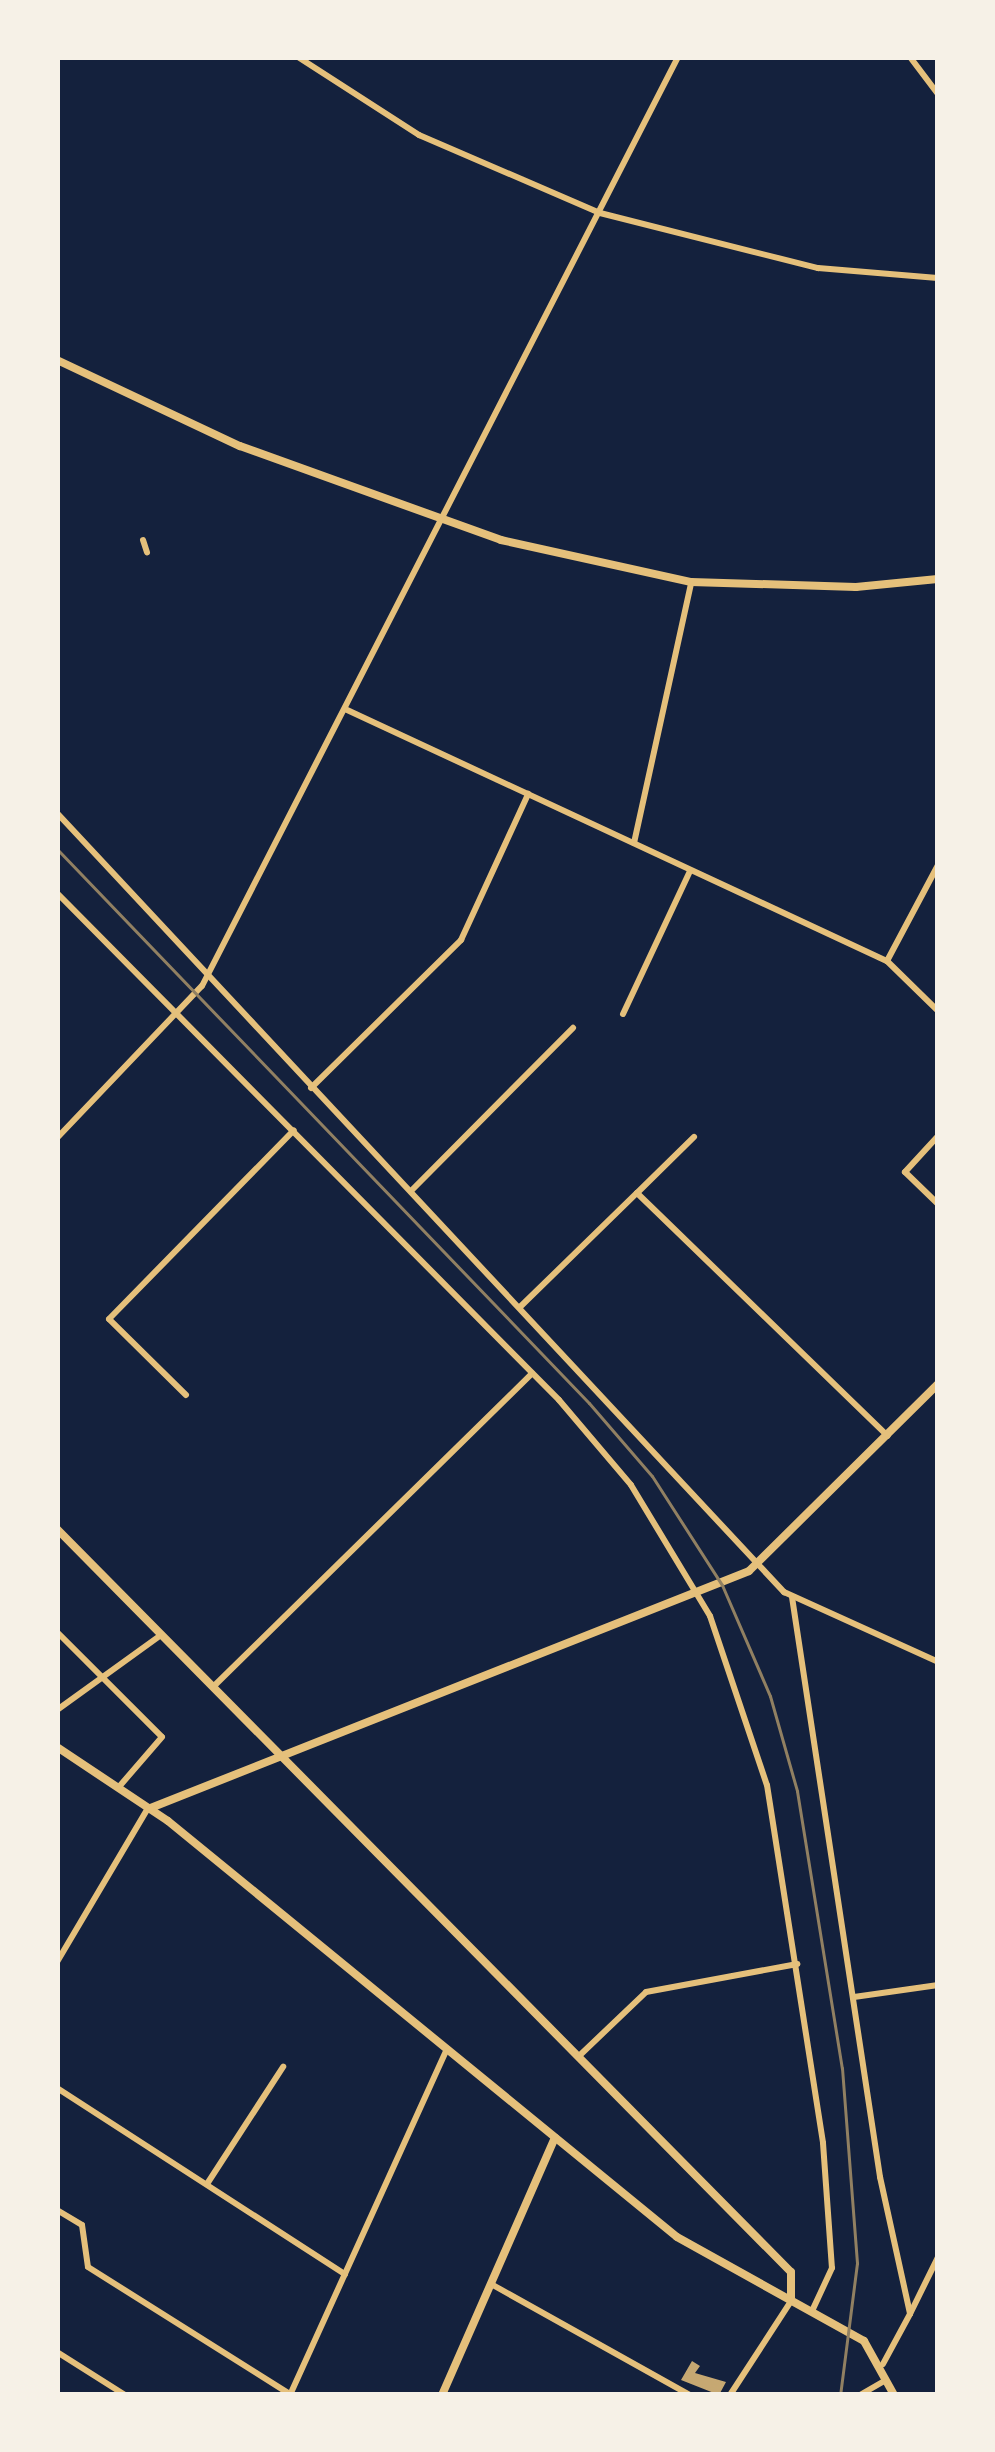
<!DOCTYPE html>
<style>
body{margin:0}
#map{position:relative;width:995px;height:2452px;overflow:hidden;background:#14213d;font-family:Figtree,sans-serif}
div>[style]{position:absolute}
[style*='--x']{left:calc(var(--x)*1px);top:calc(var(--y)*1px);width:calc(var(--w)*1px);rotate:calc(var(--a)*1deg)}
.building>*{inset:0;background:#c6a872}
.minor>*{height:6px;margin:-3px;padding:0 3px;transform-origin:3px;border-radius:3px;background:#e5c07b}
.tertiary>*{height:8px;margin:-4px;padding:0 4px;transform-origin:4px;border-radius:4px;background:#e5c07b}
.tram>*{height:3px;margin:-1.5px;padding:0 1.5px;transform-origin:1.5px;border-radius:1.5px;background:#918062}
span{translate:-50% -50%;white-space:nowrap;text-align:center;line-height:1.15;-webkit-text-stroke:9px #f6f1e7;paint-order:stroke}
.frame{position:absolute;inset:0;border:60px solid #f6f1e7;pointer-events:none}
</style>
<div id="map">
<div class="building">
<div style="clip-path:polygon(692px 2361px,700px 2366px,695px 2373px,726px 2382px,719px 2395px,681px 2380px)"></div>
</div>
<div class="minor">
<div style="--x:298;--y:57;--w:144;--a:32.8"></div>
<div style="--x:419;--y:135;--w:197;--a:23.3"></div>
<div style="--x:600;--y:213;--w:225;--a:14.2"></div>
<div style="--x:818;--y:268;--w:120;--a:4.8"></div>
<div style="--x:910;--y:57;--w:46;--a:52.9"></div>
<div style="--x:143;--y:540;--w:13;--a:72"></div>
<div style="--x:345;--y:709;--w:598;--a:24.94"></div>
<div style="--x:887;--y:961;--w:71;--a:44.4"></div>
<div style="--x:57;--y:813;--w:1066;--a:46.98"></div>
<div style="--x:784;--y:1592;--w:169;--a:24.4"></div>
<div style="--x:634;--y:843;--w:266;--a:-77.6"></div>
<div style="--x:57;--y:893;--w:713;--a:45.28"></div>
<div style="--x:559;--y:1400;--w:111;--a:49.7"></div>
<div style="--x:631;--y:1485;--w:153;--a:58.9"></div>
<div style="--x:710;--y:1616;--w:178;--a:71.4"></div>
<div style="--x:767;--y:1785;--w:362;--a:81.1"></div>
<div style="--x:823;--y:2143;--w:125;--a:85.9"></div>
<div style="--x:832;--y:2268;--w:47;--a:114.9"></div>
<div style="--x:887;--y:961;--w:109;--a:-62"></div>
<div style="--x:623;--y:1014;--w:158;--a:-64.9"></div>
<div style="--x:311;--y:1088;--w:211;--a:-44.6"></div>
<div style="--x:461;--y:940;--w:161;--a:-65.3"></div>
<div style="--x:938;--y:1136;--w:49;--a:132.5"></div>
<div style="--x:905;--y:1172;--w:46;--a:44.1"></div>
<div style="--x:57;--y:1138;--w:210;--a:-46.4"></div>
<div style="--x:202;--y:986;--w:1044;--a:-62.87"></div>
<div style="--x:411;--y:1191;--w:230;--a:-45.2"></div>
<div style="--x:637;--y:1193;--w:80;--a:-44.5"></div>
<div style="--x:520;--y:1307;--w:163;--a:-44.3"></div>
<div style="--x:637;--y:1193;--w:349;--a:44.1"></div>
<div style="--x:186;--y:1395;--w:108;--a:-135.4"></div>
<div style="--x:109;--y:1319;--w:264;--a:-45.6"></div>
<div style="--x:792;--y:1597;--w:587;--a:81.37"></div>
<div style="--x:880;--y:2177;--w:140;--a:77.6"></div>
<div style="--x:910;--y:2314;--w:57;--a:118.4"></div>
<div style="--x:57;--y:1632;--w:148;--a:45"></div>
<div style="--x:162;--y:1737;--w:67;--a:130.8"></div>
<div style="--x:214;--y:1686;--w:446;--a:-44.5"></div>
<div style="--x:57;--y:1710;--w:128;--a:-35.8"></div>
<div style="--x:57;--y:1962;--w:177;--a:-59.4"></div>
<div style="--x:854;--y:1997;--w:85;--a:-8.1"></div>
<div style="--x:578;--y:2057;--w:94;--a:-43.7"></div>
<div style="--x:646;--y:1992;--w:154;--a:-10.5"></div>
<div style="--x:57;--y:2088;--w:343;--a:32.9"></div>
<div style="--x:207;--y:2184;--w:140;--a:-57"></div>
<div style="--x:57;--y:2210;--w:29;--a:31"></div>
<div style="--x:82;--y:2225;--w:42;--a:81.9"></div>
<div style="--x:88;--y:2267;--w:240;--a:32.2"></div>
<div style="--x:491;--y:2284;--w:228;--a:29.2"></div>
<div style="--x:910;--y:2314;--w:64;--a:-63.8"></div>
<div style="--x:57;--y:2352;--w:80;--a:32.3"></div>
<div style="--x:290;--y:2395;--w:378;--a:-65.6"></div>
<div style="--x:730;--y:2395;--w:112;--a:-57"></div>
<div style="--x:860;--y:2395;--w:30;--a:-30"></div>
</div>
<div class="tertiary">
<div style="--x:57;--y:360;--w:202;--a:25.2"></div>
<div style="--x:240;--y:446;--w:277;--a:19.8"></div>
<div style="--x:501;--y:540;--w:195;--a:12.5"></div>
<div style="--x:691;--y:582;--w:165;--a:1.7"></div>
<div style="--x:856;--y:587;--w:82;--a:-5.6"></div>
<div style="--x:57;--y:1529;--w:1044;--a:45.35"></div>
<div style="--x:791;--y:2272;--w:29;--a:90"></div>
<div style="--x:57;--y:1747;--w:133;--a:33.7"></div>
<div style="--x:168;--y:1821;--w:657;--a:39.26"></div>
<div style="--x:677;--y:2237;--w:214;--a:29.1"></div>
<div style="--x:864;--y:2341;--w:62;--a:60.9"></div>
<div style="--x:148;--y:1809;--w:646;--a:-21.6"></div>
<div style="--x:749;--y:1571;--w:266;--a:-44.7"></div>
<div style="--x:442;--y:2395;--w:281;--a:-66.3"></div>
</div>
<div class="tram">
<div style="--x:57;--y:849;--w:768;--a:46.16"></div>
<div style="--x:589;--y:1403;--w:96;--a:49.2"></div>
<div style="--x:652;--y:1476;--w:130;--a:57.3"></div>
<div style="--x:722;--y:1585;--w:121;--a:66.6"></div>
<div style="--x:770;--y:1696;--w:99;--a:74.1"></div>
<div style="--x:797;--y:1791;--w:281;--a:80.8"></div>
<div style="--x:842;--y:2068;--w:196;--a:85.6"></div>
<div style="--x:857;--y:2263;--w:133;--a:97.3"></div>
</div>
<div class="frame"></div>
</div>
